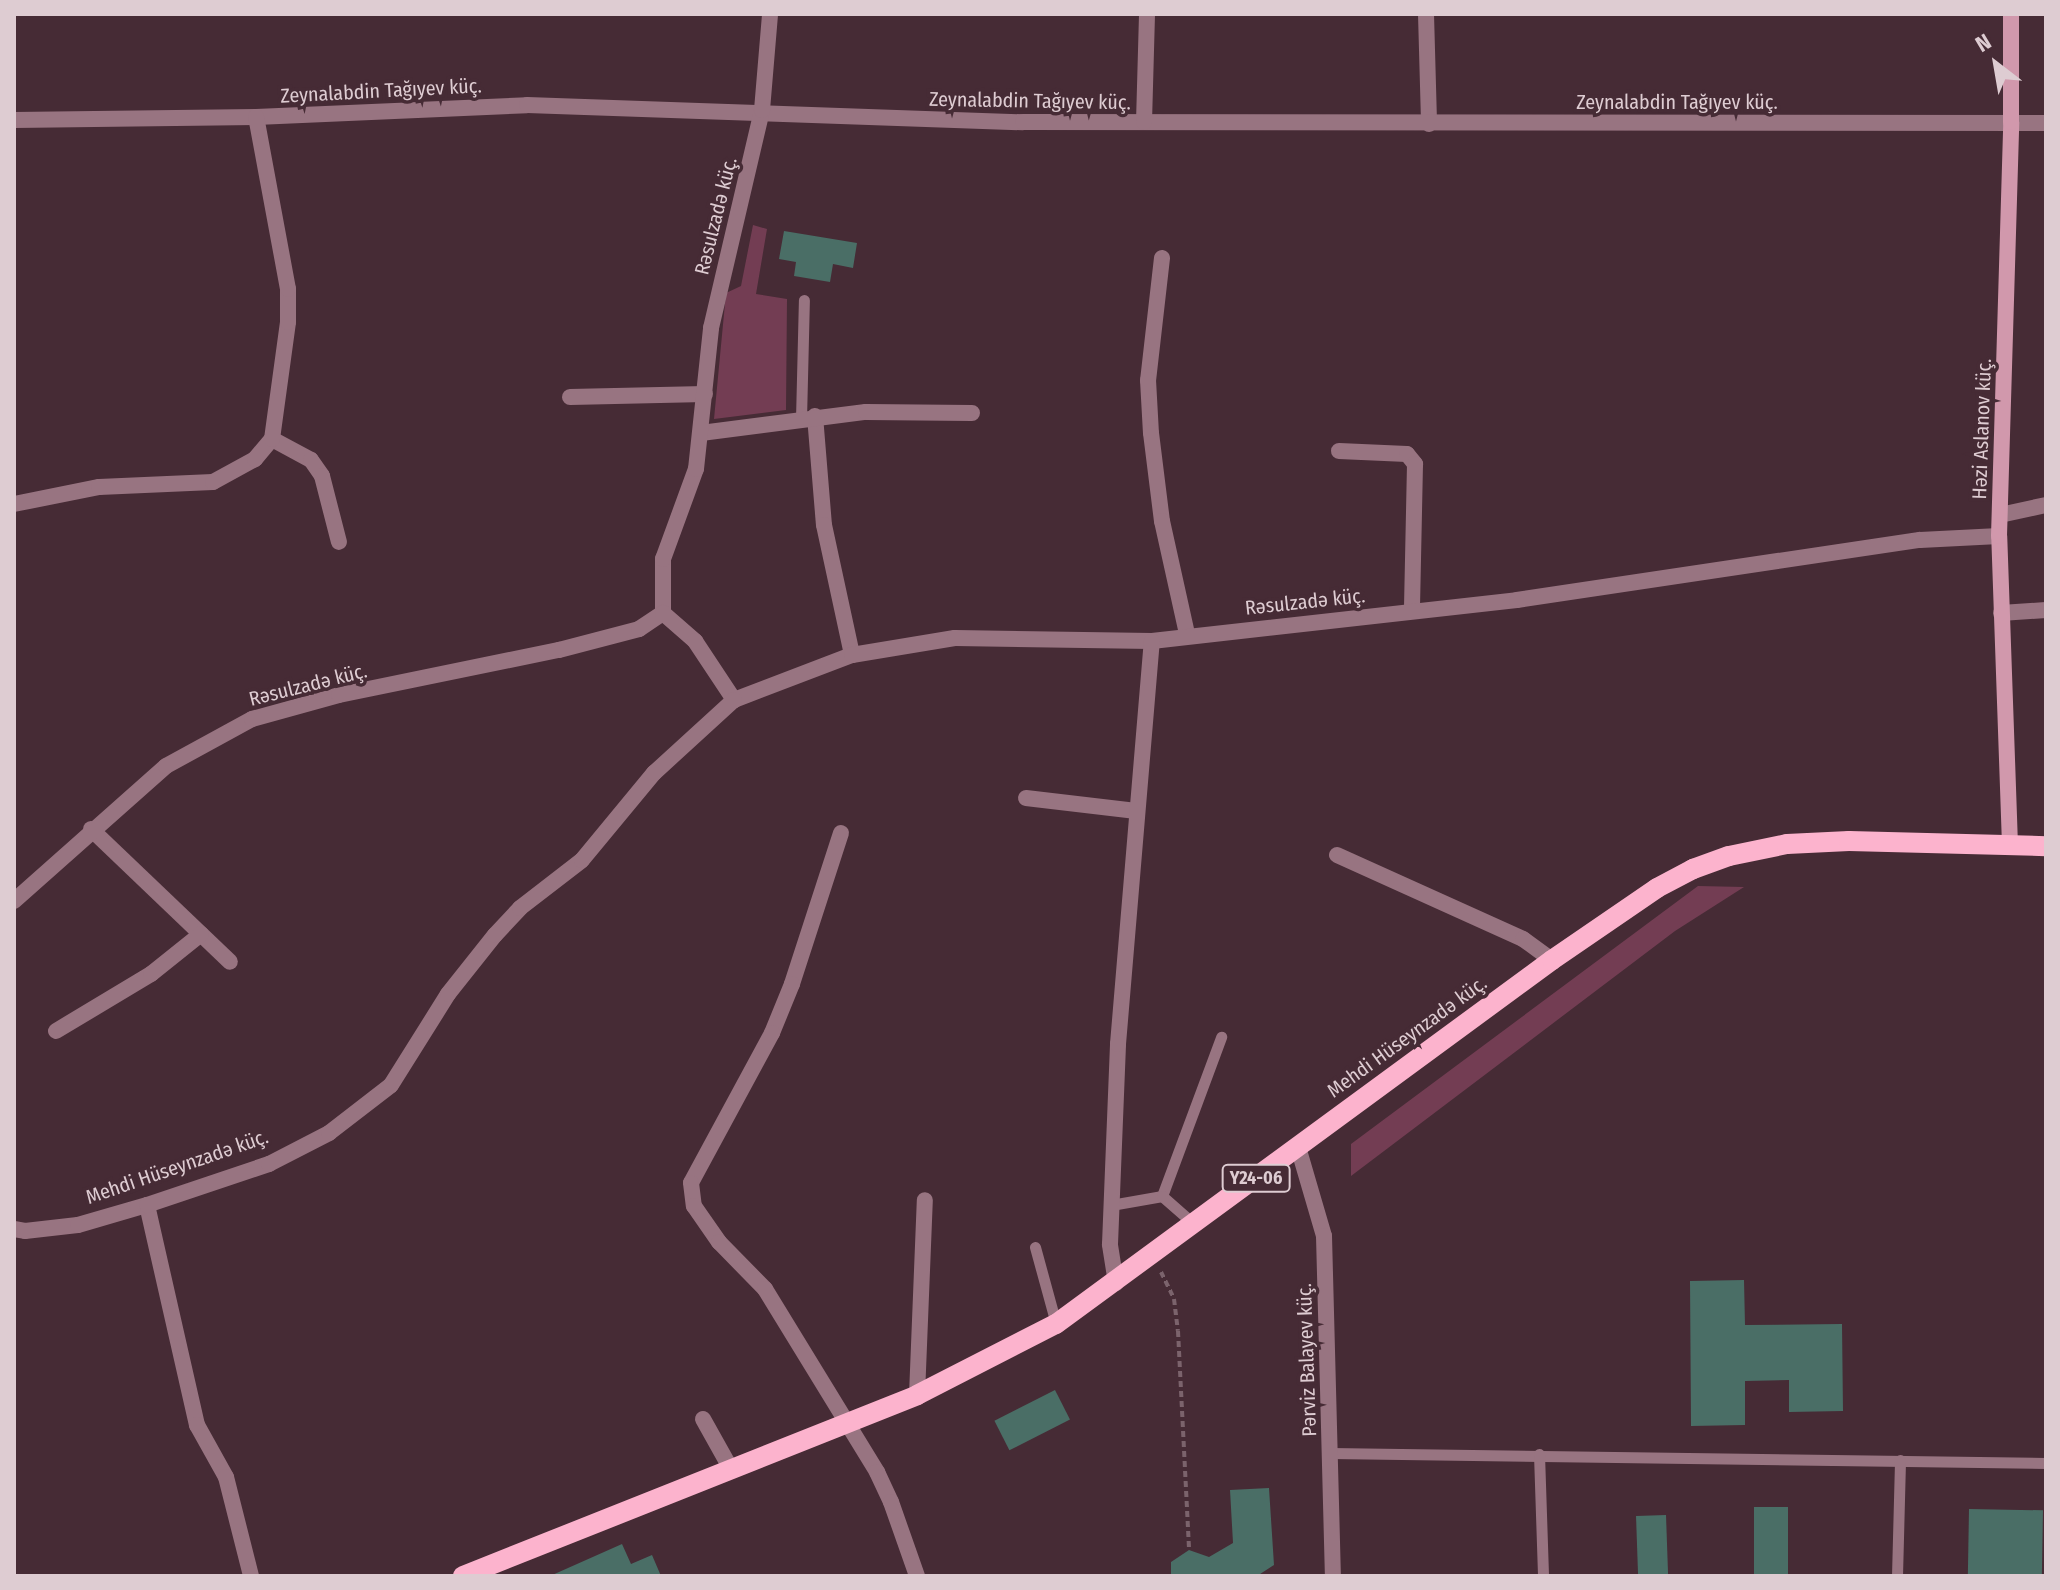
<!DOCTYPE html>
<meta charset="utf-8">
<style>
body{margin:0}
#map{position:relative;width:2060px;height:1590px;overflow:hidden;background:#462b35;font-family:"Fira Sans Condensed",sans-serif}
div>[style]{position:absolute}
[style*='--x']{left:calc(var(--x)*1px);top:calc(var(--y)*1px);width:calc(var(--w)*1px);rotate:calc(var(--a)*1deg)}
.green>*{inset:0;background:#733d53}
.building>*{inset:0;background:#4a6e66;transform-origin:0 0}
.path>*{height:4px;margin-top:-2px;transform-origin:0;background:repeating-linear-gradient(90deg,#7b636c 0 6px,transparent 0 10px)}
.service>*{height:11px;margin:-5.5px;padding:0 5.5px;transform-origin:5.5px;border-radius:5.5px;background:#987481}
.minor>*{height:16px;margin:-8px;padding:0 8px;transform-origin:8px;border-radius:8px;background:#987481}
.secondary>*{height:16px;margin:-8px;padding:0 8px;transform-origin:8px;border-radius:8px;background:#d198ac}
.primary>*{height:20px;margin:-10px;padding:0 10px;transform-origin:10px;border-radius:10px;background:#fcb3cd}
span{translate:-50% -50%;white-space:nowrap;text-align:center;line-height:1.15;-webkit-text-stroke:7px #462b35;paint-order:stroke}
.shield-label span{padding:2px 6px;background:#462b35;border:2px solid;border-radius:6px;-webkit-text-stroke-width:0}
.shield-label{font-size:18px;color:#deccd2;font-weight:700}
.street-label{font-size:20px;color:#deccd2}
.frame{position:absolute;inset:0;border:16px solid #deccd2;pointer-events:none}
.north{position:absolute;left:1956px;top:24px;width:80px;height:80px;-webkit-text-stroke:6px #462b35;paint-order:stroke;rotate:329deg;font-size:22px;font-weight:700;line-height:32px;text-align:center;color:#deccd2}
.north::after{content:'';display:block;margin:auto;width:28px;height:36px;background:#deccd2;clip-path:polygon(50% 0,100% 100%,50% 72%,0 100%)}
</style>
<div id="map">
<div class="green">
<div style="clip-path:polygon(753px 225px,767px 229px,756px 294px,787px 299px,786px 410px,714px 419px,726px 293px,741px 286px)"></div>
<div style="clip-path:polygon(1698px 886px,1744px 887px,1675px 931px,1351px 1176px,1351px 1144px)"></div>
</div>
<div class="building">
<div style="clip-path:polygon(784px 231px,857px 243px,853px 268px,833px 264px,830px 282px,794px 276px,796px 262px,779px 259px)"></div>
<div style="clip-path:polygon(1744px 1280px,1745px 1325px,1842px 1324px,1843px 1411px,1789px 1412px,1789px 1380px,1745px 1381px,1745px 1425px,1691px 1426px,1690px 1281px)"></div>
<div style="left:1055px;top:1390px;width:33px;height:68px;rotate:63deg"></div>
<div style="clip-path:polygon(1269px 1488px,1274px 1565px,1257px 1576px,1171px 1576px,1171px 1562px,1189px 1550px,1209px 1557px,1233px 1543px,1230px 1490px)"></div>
<div style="left:1754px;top:1507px;width:34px;height:69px"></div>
<div style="left:1969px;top:1509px;width:74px;height:67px;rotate:1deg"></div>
<div style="left:1666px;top:1515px;width:61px;height:30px;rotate:88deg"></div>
<div style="clip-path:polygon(622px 1544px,631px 1564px,652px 1555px,661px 1576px,550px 1576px)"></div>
</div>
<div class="path">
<div style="--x:1161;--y:1272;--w:30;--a:64"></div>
<div style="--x:1174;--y:1299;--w:32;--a:83"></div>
<div style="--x:1178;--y:1331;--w:219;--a:87.1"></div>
</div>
<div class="service">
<div style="--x:801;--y:419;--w:119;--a:-88.6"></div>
<div style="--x:1162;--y:1196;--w:170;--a:-69.6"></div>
<div style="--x:1111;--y:1205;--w:52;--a:-10"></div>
<div style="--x:1162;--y:1196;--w:43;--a:41.2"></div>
<div style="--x:1035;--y:1247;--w:80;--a:74.7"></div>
<div style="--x:1330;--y:1453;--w:716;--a:0.8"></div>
<div style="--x:1539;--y:1454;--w:122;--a:88.1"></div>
<div style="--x:1897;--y:1576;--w:116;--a:-88.5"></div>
</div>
<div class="minor">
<div style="--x:1426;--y:14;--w:110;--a:88.4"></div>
<div style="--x:14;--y:120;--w:242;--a:-0.7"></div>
<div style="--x:256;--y:117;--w:271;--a:-2.5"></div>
<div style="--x:527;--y:105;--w:496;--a:2"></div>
<div style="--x:1023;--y:122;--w:1023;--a:0.06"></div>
<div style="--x:1144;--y:122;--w:108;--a:-88.4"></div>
<div style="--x:1162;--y:258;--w:123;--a:96.5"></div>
<div style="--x:1148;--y:380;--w:53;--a:86.8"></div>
<div style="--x:1151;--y:433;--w:89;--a:82.9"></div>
<div style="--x:1162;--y:521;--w:116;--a:77.5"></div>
<div style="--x:570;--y:397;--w:135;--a:-1.3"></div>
<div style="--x:815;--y:416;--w:109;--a:85.3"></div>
<div style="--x:824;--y:525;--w:133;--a:77.8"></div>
<div style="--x:701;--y:433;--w:166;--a:-7.3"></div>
<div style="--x:866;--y:412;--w:106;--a:0.5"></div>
<div style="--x:272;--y:439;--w:44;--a:28.3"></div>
<div style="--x:311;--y:460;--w:19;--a:55"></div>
<div style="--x:322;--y:476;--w:68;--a:75.6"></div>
<div style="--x:1339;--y:451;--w:68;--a:2.5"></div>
<div style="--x:1407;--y:454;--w:13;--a:51"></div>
<div style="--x:1415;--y:464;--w:147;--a:91.2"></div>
<div style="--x:14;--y:504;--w:87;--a:-11.3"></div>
<div style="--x:99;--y:487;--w:114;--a:-2.5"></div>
<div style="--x:213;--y:482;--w:48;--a:-28.7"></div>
<div style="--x:255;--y:459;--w:26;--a:-50"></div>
<div style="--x:272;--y:439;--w:118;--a:-82.2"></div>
<div style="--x:288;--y:322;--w:33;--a:-90"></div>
<div style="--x:288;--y:289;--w:175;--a:-100.5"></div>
<div style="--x:2000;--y:515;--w:47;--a:-12.3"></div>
<div style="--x:663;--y:613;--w:54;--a:-90"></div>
<div style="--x:663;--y:559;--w:96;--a:-69.9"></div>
<div style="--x:696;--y:469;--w:142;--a:-83.9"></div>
<div style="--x:711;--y:328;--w:224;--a:-76.8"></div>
<div style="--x:762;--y:110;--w:96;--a:-85.2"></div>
<div style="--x:2001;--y:613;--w:45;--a:-3.8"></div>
<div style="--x:1026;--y:798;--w:111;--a:6.7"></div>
<div style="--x:91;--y:829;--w:192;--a:43.7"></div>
<div style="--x:841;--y:833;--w:159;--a:108"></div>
<div style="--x:792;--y:984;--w:53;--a:112.2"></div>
<div style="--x:772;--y:1033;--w:170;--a:118.4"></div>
<div style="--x:691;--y:1183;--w:23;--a:83"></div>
<div style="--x:694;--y:1206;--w:44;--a:55.2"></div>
<div style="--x:719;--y:1242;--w:66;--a:45.6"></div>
<div style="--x:765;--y:1289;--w:215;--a:58.5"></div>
<div style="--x:877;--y:1472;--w:33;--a:65"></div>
<div style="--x:891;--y:1502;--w:78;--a:70.6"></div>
<div style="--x:1337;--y:855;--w:204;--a:24.3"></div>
<div style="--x:1523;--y:939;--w:36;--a:36"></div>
<div style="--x:14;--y:901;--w:203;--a:-41.6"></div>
<div style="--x:166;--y:766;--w:98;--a:-28.7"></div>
<div style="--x:252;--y:719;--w:90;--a:-15.4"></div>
<div style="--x:339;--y:695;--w:225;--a:-11.6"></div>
<div style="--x:559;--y:650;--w:83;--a:-14.7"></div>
<div style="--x:639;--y:629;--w:29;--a:-34"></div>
<div style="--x:663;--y:613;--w:43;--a:41.2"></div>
<div style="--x:695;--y:641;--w:71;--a:56.5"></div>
<div style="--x:734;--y:700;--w:126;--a:-20.9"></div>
<div style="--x:852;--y:655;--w:104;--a:-9.4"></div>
<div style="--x:955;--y:638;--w:197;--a:0.9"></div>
<div style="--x:1152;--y:641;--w:367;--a:-6.4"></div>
<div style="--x:1517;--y:600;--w:407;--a:-8.5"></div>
<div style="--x:1920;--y:540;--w:79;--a:-2.9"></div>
<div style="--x:56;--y:1031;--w:111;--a:-31"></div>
<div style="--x:151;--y:974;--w:64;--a:-38.7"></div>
<div style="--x:1298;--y:1147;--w:93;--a:73.7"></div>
<div style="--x:1324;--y:1236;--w:340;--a:88.5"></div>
<div style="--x:147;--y:1205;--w:226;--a:77.2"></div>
<div style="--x:197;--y:1425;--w:60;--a:60.9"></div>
<div style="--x:226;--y:1477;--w:102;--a:75.8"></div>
<div style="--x:14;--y:1229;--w:11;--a:10"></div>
<div style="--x:25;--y:1231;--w:53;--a:-6.5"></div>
<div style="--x:78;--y:1225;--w:72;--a:-16.2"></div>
<div style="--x:147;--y:1205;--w:129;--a:-18.6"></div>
<div style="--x:269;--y:1164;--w:68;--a:-27.3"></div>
<div style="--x:329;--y:1133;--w:78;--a:-37.7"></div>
<div style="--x:391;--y:1085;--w:107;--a:-57.9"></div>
<div style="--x:448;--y:994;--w:75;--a:-51.5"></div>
<div style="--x:495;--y:935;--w:37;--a:-47"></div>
<div style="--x:520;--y:908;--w:78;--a:-37.7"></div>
<div style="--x:582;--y:860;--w:113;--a:-50.4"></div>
<div style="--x:654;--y:773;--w:108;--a:-42.4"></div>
<div style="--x:1116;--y:1283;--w:39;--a:-99"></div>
<div style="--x:1110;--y:1244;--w:200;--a:-87.7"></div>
<div style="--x:1118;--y:1044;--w:404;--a:-85.2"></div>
<div style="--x:917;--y:1395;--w:195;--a:-87.7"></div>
<div style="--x:703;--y:1419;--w:57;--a:60.8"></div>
</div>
<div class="secondary">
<div style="--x:2010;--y:845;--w:309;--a:-92"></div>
<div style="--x:1999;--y:536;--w:414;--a:-88.3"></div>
<div style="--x:2011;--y:122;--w:108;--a:-90"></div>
</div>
<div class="primary">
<div style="--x:463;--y:1576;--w:489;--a:-21.7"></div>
<div style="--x:917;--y:1395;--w:156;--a:-27.1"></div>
<div style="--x:1056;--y:1324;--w:615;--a:-36.27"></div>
<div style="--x:1552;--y:960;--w:127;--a:-34.4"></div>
<div style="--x:1657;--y:888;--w:41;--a:-27.8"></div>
<div style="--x:1693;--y:869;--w:38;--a:-20"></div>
<div style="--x:1729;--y:856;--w:59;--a:-11.7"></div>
<div style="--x:1787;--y:844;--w:62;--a:-2.8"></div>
<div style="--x:1849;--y:841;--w:197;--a:1.5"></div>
</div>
<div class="shield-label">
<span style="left:1256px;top:1178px">Y24-06</span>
</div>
<div class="street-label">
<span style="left:381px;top:91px;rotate:-3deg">Zeynalabdin Tağıyev küç.</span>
<span style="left:1030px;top:101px;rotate:1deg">Zeynalabdin Tağıyev küç.</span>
<span style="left:1677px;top:102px">Zeynalabdin Tağıyev küç.</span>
<span style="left:716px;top:216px;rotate:-76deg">Rəsulzadə küç.</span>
<span style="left:1982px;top:429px;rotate:-88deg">Həzi Aslanov küç.</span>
<span style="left:1305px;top:602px;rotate:-6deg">Rəsulzadə küç.</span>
<span style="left:308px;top:685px;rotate:-14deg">Rəsulzadə küç.</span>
<span style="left:1407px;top:1037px;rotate:-36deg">Mehdi Hüseynzadə küç.</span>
<span style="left:177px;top:1167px;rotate:-19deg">Mehdi Hüseynzadə küç.</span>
<span style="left:1307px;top:1360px;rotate:-92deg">Pərviz Balayev küç.</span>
</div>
<div class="frame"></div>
<div class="north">N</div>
</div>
